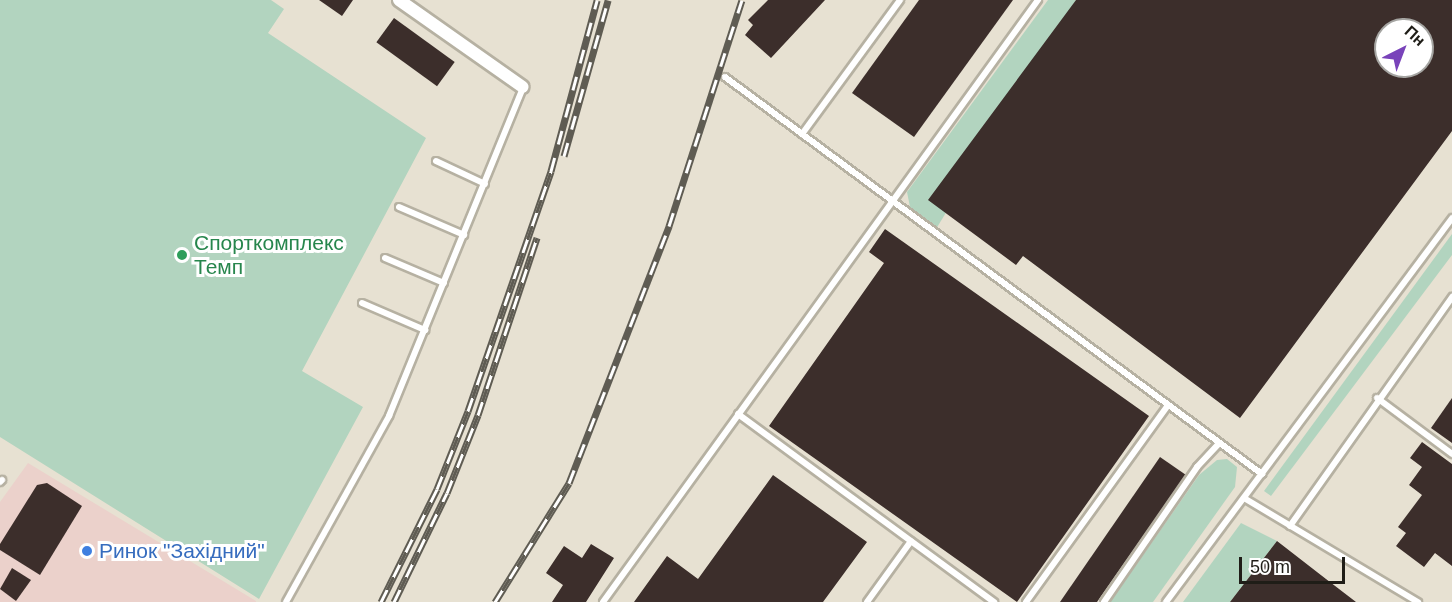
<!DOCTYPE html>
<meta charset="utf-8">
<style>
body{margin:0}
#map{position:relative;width:1452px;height:602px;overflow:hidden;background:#e7e1d2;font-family:Helvetica,sans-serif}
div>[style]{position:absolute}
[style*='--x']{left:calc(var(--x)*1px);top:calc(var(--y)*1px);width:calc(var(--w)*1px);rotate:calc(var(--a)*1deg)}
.commercial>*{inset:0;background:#ebd1cb}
.green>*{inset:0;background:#b2d4bf}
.building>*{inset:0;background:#3c2e2b;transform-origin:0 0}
.roads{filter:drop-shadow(2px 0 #b6b1a2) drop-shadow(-2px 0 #b6b1a2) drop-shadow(0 2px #b6b1a2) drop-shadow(0 -2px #b6b1a2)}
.lane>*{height:6px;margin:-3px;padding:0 3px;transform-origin:3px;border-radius:3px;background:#fff}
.street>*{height:12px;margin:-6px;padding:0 6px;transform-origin:6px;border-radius:6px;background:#fff}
.rail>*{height:7px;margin-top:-3.5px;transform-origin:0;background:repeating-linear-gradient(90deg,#fff 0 14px,#5f5c53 0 28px);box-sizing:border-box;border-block:2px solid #5f5c53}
.dots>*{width:16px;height:16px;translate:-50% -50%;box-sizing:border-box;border:3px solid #fff;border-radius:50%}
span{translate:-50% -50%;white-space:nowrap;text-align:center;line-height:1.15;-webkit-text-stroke:6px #fff;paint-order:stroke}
.leisure-label{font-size:21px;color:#27864d}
.left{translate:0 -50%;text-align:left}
.shop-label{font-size:21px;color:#366cbe}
.north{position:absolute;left:1374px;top:18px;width:60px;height:60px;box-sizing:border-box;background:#fff;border:2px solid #a5a5a2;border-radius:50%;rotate:42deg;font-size:16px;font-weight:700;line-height:24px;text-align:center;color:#1f1d17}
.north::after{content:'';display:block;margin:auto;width:21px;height:27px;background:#7943ba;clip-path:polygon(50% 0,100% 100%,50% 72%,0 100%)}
.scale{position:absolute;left:1239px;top:557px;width:106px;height:27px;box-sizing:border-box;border:3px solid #1f1d17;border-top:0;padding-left:8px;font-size:18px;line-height:21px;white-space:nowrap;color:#1f1d17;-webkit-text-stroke:4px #fff;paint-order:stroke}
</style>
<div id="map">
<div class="commercial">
<div style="clip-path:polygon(28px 463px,256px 601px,256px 602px,0 602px,0 502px)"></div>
</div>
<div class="green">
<div style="clip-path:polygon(0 0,271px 0,284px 9px,268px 33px,426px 138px,302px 371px,363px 407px,259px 599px,0 437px)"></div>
<div style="clip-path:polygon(1048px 0,1076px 0,936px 229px,910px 207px,907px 192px)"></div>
<div style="clip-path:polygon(1452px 234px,1452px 255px,1271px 496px,1264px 491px)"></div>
<div style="clip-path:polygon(1227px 459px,1237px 467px,1235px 487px,1153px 602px,1110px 602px,1199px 475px,1217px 460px)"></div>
<div style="clip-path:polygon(1241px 523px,1277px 541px,1230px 602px,1183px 602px)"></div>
</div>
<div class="building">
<div style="clip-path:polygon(319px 0,353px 0,342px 16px)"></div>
<div style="clip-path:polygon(768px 0,825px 0,771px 58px,745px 35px,753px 25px,748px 20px)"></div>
<div style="clip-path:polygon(919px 0,1013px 0,914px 137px,852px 93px)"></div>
<div style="clip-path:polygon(evenodd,1076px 0,1452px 0,1452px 131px,1240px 418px,1023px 256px,1016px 265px,928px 200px,1076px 0,1386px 30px,1422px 30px,1422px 66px,1386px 66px,1386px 30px)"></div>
<div style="left:394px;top:18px;width:75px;height:30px;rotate:36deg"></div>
<div style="clip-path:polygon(885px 229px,1149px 416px,1017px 602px,769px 426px,884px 263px,869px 252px)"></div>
<div style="clip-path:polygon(1452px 398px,1452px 443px,1431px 428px)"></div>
<div style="clip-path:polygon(1422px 442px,1452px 464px,1452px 566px,1435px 553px,1424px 567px,1396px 546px,1406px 533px,1398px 527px,1422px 495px,1409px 485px,1422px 467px,1410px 458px)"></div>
<div style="clip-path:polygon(1160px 457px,1186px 475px,1097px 602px,1060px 602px)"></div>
<div style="clip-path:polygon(773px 475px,867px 542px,823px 602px,634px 602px,667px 556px,698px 579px)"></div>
<div style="clip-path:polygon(47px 483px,82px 506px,40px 575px,0 550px,0 544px,37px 485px)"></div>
<div style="clip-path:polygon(1277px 541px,1326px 579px,1356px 602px,1230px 602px)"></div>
<div style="clip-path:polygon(591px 544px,614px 558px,586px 602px,552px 602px,563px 585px,546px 573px,564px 546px,582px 558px)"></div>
<div style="clip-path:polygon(12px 568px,31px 580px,16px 601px,0 589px)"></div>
</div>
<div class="roads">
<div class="lane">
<div style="--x:725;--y:77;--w:668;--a:36.48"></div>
<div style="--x:802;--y:134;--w:166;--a:-53.8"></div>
<div style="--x:436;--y:161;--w:54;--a:25.1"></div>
<div style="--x:399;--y:207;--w:71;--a:23.3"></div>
<div style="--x:385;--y:258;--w:64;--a:23"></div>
<div style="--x:362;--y:303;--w:69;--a:23.2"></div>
<div style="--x:1377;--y:398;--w:94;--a:36.7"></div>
<div style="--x:738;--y:414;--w:318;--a:36.3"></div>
<div style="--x:0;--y:482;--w:3;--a:-45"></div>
<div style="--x:1244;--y:498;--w:203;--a:30.9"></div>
<div style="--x:1290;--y:526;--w:281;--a:-54.7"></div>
<div style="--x:286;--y:602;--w:213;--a:-61"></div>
<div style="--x:389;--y:416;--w:355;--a:-67.8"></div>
<div style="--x:603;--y:602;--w:743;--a:-54.15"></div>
<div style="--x:867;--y:602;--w:75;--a:-54.2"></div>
<div style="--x:1026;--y:602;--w:243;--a:-54.2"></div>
<div style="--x:1104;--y:602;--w:164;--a:-55.4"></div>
<div style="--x:1197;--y:467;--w:33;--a:-47"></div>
<div style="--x:1166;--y:602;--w:479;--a:-53.3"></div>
</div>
<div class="street">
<div style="--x:399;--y:0;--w:151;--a:35.1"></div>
</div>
</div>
<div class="rail">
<div style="--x:564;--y:156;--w:162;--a:-74.2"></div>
<div style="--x:381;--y:602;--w:126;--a:-63.6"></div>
<div style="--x:437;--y:489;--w:84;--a:-68.3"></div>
<div style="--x:468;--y:411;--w:254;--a:-70.9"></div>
<div style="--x:551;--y:171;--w:177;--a:-74.9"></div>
<div style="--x:394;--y:602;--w:121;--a:-64.1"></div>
<div style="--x:447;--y:493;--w:84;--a:-68.3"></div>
<div style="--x:478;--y:415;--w:187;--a:-71.6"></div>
<div style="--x:495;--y:602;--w:140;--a:-58.1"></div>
<div style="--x:569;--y:483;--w:276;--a:-68.7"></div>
<div style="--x:669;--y:226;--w:237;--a:-72.1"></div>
</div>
<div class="dots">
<div style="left:182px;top:255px;background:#2e9e5b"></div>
<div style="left:87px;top:551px;background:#3f7fe0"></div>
</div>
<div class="leisure-label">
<span class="left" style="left:194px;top:255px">Спорткомплекс<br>Темп</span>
</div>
<div class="shop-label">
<span class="left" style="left:99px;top:551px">Ринок "Західний"</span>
</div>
<div class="north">Пн</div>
<div class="scale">50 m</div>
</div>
